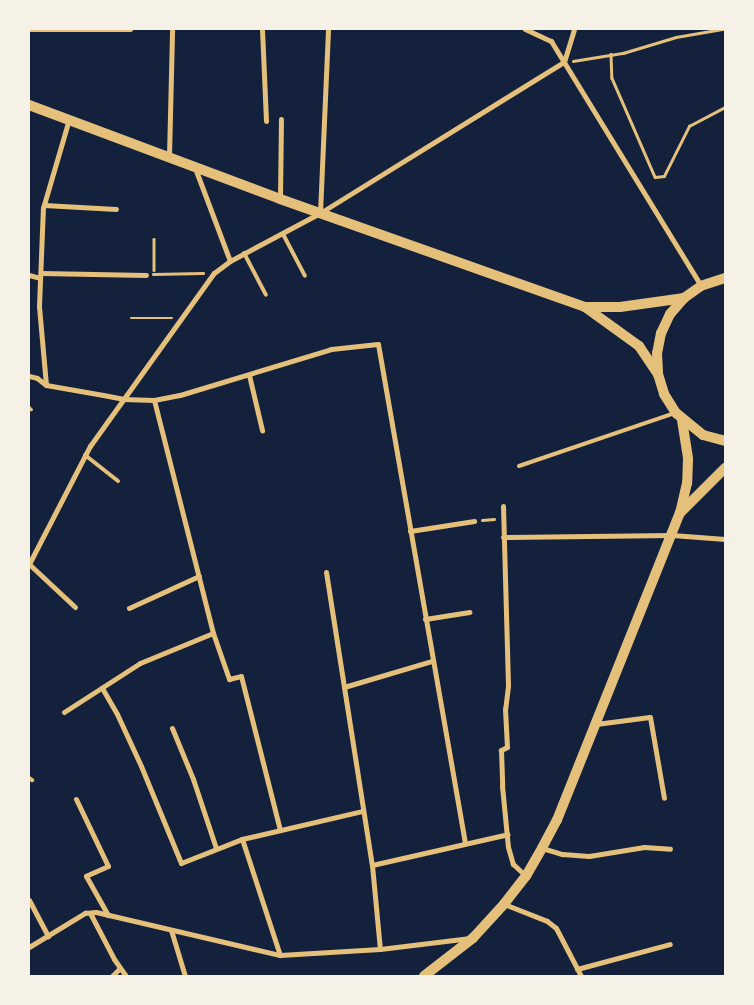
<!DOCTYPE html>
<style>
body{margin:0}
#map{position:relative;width:754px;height:1005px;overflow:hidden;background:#14213d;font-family:Karla,sans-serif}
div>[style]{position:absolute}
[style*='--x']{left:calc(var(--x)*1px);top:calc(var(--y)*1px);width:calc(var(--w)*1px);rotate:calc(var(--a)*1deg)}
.path>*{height:2.5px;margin:-1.25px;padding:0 1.25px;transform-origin:1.25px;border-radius:1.25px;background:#e5c07b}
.service>*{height:4px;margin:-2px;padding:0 2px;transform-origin:2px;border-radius:2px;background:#e5c07b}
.minor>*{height:5px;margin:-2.5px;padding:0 2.5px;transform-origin:2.5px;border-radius:2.5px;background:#e5c07b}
.secondary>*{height:10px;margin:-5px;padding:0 5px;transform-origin:5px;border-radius:5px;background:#e5c07b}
span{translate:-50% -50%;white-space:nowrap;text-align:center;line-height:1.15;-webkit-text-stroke:5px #f6f1e7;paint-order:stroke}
.frame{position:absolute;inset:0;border:30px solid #f6f1e7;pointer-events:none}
</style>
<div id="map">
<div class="path">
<div style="--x:611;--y:54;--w:24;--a:88"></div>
<div style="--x:612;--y:78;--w:108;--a:66.5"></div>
<div style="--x:655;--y:177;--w:9;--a:-6"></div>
<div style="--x:664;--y:176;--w:56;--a:-63.4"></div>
<div style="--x:689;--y:126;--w:41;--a:-27.8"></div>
<div style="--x:573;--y:61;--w:51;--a:-9.1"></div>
<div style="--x:623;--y:53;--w:55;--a:-16.8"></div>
<div style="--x:676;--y:37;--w:48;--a:-9.7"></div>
<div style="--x:154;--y:239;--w:31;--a:90"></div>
<div style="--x:153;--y:274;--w:50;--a:-1.1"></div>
<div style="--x:131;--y:318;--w:41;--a:0"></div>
<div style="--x:29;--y:407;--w:3;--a:45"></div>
<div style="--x:482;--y:520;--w:12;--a:-5"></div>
</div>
<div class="service">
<div style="--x:283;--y:234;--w:47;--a:62.4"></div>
<div style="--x:244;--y:253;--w:47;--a:62.4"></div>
<div style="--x:85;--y:455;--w:42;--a:38.2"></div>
<div style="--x:519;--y:466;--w:165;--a:-18.8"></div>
<div style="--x:29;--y:778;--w:4;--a:34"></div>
</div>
<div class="minor">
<div style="--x:29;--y:29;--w:101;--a:0"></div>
<div style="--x:262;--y:29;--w:92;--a:87.5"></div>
<div style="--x:525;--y:29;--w:29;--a:25"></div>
<div style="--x:551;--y:41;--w:287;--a:58.5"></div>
<div style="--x:169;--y:156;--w:127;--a:-88.6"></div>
<div style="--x:195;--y:168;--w:99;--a:69.4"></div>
<div style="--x:280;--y:198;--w:79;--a:-89.3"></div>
<div style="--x:44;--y:205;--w:72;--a:3.2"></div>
<div style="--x:320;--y:213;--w:184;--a:-87.5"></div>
<div style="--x:41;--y:273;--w:105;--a:1.1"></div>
<div style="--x:29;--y:275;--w:11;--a:15"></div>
<div style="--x:249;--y:375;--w:57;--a:76.7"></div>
<div style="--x:29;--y:376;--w:8;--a:14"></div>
<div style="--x:37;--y:378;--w:11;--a:38"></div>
<div style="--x:46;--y:385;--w:58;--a:10"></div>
<div style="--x:103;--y:395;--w:20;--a:11"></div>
<div style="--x:123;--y:399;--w:31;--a:2"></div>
<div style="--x:154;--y:400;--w:26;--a:-11"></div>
<div style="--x:180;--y:395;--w:158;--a:-16.9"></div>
<div style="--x:331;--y:349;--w:47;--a:-6.1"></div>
<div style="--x:378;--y:344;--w:507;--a:80.11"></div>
<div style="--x:46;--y:385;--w:79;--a:-95.1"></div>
<div style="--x:39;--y:306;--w:98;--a:-87.7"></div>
<div style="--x:43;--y:208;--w:93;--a:-73.7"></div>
<div style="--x:154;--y:400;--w:240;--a:75.8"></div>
<div style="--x:213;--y:633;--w:49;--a:70.8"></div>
<div style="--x:229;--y:679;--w:12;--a:-14"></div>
<div style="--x:241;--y:676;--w:159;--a:75.8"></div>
<div style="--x:503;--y:506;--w:180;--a:88.4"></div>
<div style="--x:508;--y:686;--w:23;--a:97"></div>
<div style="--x:505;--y:709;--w:38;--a:87"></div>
<div style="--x:507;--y:747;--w:7;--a:153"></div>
<div style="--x:501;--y:750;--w:36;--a:88"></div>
<div style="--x:502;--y:786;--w:61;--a:84.4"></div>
<div style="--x:508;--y:847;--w:18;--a:74"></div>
<div style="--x:513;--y:864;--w:18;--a:43"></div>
<div style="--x:410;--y:531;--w:65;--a:-8.9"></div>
<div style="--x:503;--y:537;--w:169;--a:-0.7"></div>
<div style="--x:672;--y:535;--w:53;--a:4.3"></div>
<div style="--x:29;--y:564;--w:133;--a:-62.7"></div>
<div style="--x:90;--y:446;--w:213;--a:-54.4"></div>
<div style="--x:214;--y:273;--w:20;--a:-37"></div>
<div style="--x:230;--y:261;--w:102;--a:-28.1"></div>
<div style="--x:320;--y:213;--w:287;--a:-31.8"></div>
<div style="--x:564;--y:62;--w:34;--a:-73"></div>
<div style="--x:29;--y:564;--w:63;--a:43.1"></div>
<div style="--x:326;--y:572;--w:297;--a:81.1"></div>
<div style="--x:372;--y:865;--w:84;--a:84.6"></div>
<div style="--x:129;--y:608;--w:77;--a:-24.6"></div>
<div style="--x:425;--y:619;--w:45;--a:-9"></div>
<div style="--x:344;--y:687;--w:92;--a:-16.5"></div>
<div style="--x:102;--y:688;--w:30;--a:60"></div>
<div style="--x:117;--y:714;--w:57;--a:65.2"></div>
<div style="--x:141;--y:766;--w:105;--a:67.6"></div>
<div style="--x:181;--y:863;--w:66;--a:-21.5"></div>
<div style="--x:242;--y:839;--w:123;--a:-13.1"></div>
<div style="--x:64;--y:712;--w:90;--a:-32.8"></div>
<div style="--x:140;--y:663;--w:79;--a:-22.3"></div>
<div style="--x:596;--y:724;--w:54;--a:-7.4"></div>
<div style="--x:650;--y:717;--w:82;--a:80.2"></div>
<div style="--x:172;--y:728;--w:55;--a:67.6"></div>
<div style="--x:193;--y:779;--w:73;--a:71.6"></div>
<div style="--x:76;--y:799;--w:74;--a:64.5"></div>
<div style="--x:108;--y:866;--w:24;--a:156"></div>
<div style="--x:86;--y:876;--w:45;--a:60.6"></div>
<div style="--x:242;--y:839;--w:122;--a:71.9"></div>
<div style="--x:542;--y:848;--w:21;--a:17"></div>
<div style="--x:562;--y:854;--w:27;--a:4"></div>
<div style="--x:589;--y:856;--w:56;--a:-9.3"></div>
<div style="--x:644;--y:847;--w:26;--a:4"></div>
<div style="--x:372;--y:865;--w:139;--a:-12.8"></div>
<div style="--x:29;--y:900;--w:41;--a:62.2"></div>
<div style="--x:504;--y:904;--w:46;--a:21.6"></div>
<div style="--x:547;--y:921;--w:11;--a:38"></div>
<div style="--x:556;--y:928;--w:54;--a:62.5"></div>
<div style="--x:90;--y:913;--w:52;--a:62.4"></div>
<div style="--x:114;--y:959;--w:21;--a:55"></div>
<div style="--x:171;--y:930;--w:48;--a:73.1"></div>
<div style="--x:29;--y:947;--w:66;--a:-31.3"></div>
<div style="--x:85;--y:913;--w:11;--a:-5"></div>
<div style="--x:96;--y:912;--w:189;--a:13.2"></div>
<div style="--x:280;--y:955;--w:100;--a:-3.4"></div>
<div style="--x:380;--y:949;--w:91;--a:-7"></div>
<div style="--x:577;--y:969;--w:96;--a:-15"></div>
<div style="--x:112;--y:976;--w:11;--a:-45"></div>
</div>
<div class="secondary">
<div style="--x:29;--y:105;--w:268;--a:20.5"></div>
<div style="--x:280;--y:199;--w:324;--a:19.5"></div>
<div style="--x:585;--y:307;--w:67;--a:35.8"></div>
<div style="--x:639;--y:346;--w:34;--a:56"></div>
<div style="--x:725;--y:278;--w:25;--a:162"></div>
<div style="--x:701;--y:286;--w:21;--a:145"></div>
<div style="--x:684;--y:298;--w:21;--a:131"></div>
<div style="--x:670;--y:314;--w:21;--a:115"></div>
<div style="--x:661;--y:333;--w:20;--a:101"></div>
<div style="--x:657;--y:353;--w:21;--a:87"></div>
<div style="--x:658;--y:374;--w:21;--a:73"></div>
<div style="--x:664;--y:394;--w:22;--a:58"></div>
<div style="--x:676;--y:413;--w:35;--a:39"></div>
<div style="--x:703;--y:435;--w:23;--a:15"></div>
<div style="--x:585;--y:307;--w:35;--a:0"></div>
<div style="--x:620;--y:307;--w:65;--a:-8"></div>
<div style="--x:682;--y:420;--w:39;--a:81"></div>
<div style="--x:688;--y:459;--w:24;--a:92"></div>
<div style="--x:687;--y:483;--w:31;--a:103"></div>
<div style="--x:680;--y:513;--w:64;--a:-45"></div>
<div style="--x:424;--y:976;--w:62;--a:-37.8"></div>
<div style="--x:473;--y:938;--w:46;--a:-47.6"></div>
<div style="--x:504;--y:904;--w:36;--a:-52"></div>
<div style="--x:526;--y:876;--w:32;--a:-60"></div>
<div style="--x:542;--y:848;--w:32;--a:-62"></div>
<div style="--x:557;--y:820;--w:331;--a:-68.2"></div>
</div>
<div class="frame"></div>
</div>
